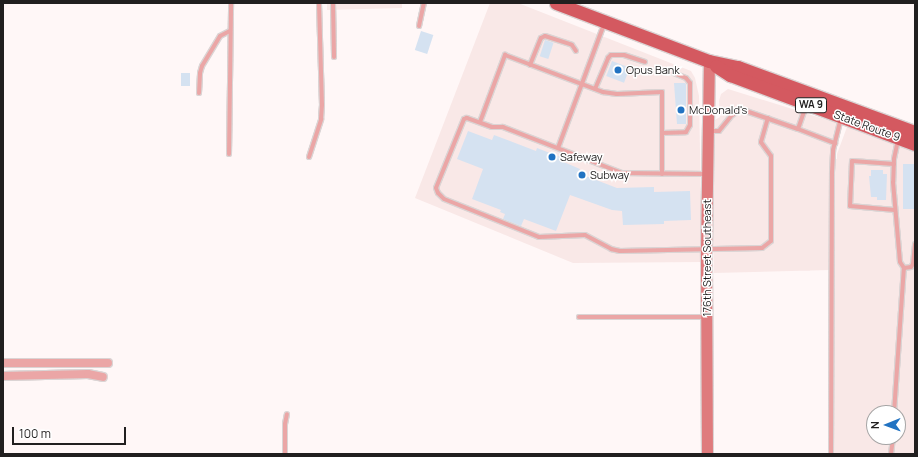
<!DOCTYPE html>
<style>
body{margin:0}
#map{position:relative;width:918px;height:457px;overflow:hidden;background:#fff7f7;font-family:Manrope,sans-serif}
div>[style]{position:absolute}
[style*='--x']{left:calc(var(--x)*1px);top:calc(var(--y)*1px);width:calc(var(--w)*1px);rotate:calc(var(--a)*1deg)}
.built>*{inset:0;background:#f9e8e7}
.building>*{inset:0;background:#d5e2f1;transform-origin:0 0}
.roads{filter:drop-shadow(1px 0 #dbd4d4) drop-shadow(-1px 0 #dbd4d4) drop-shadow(0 1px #dbd4d4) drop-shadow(0 -1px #dbd4d4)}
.lane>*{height:4px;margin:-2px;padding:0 2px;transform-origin:2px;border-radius:2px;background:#eba6a6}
.street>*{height:8px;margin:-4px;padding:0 4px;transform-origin:4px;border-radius:4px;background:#eba6a6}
.secondary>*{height:11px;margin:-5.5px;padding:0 5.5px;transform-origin:5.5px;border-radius:5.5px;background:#df7b7d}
.primary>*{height:13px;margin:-6.5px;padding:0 6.5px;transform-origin:6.5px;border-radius:6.5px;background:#d45960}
.dots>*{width:11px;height:11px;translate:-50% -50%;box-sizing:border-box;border:2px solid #fff;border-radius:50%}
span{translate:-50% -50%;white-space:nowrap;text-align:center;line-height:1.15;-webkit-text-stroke:3px #fff;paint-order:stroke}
.shield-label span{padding:1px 3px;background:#fff;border:1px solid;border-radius:3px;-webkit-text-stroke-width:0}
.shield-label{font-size:10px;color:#211f1f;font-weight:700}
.poi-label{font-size:11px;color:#211f1f}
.left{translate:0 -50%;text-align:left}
.street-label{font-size:11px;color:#211f1f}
.frame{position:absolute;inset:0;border:4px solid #211f1f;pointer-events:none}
.north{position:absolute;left:866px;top:405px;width:40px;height:40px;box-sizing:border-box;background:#fff;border:1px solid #a6a5a5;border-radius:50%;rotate:269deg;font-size:11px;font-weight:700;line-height:16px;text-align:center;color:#211f1f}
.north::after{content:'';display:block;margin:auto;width:14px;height:18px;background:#2273c2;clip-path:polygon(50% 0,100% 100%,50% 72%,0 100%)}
.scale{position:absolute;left:12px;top:427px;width:114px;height:18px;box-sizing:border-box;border:2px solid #211f1f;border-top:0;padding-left:5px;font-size:12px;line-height:14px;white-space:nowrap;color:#211f1f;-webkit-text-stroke:3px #fff;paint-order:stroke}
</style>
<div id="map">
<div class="built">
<div style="clip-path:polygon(327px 3px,402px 3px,402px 8px,327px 10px)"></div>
<div style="clip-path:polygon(490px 3px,518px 3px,691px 71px,695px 78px,699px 96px,702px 262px,573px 263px,415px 198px)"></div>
<div style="clip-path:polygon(evenodd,728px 89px,837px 123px,834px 132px,830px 159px,837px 159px,837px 154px,847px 127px,915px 152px,915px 454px,830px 454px,830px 270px,714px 273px,712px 198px,715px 172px,715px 120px,720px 117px,719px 101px,721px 94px,728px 89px,874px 413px,898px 413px,898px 437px,874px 437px,874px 413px)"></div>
</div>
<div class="building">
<div style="left:421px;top:31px;width:13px;height:20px;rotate:18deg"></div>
<div style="left:545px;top:40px;width:9px;height:17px;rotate:18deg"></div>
<div style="left:612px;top:61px;width:19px;height:16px;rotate:21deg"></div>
<div style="left:181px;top:73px;width:9px;height:13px"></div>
<div style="clip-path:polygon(674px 83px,685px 83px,686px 84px,686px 124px,677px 124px)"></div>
<div style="clip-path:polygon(468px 131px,492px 140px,494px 135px,536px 151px,537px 148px,560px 157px,559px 160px,580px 169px,578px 173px,617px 188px,654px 187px,654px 192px,690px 191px,691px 220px,664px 221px,664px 224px,623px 225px,622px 211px,612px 210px,570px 195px,556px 231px,524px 219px,521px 226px,503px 219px,505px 214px,500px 212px,501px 210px,472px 199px,483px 169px,457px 159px)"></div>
<div style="left:903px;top:164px;width:12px;height:45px"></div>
<div style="clip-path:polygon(871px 170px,883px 170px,883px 174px,887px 174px,886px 200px,877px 200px,877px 197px,871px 197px,869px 176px,871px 176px)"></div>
</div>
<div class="roads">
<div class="lane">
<div style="--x:333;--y:3;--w:54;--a:88.9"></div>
<div style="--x:419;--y:26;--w:24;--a:-78"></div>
<div style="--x:530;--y:65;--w:29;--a:-68"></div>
<div style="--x:541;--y:38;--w:4;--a:-27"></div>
<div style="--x:545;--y:36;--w:28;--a:18"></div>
<div style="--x:572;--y:45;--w:7;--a:56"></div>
<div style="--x:595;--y:89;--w:34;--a:-67"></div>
<div style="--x:608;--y:58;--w:4;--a:-45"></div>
<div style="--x:611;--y:55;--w:13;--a:0"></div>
<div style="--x:624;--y:55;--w:22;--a:18"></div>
<div style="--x:199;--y:93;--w:20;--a:-87"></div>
<div style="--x:200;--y:73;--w:7;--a:-74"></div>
<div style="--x:202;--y:66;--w:35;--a:-59"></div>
<div style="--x:220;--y:36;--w:11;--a:-27"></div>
<div style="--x:480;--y:122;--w:72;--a:-69.5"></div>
<div style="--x:505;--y:55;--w:105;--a:20.7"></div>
<div style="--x:603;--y:92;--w:14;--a:8"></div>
<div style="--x:617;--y:94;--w:45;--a:-2.5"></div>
<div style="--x:662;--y:92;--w:82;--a:90"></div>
<div style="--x:798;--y:129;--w:40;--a:21"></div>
<div style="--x:709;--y:131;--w:10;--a:0"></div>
<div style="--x:719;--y:131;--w:21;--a:-51"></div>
<div style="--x:732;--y:115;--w:7;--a:-34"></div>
<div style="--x:738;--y:111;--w:8;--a:0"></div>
<div style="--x:746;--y:111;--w:55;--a:19.1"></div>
<div style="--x:798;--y:129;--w:24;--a:-71"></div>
<div style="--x:662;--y:133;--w:24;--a:-2"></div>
<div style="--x:686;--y:132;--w:8;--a:-60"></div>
<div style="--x:690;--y:125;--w:42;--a:-90"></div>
<div style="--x:690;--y:83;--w:6;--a:-129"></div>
<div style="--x:686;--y:78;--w:18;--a:-158"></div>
<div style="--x:898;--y:140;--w:19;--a:102"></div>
<div style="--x:894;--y:159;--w:23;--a:92"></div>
<div style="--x:893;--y:182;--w:80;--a:85"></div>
<div style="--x:900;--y:262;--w:7;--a:56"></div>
<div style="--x:904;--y:268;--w:7;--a:-8"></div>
<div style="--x:911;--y:267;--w:4;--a:-56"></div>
<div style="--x:913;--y:264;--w:20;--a:-84"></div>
<div style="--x:558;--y:148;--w:132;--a:-69.6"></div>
<div style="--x:229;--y:154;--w:151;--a:-89.2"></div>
<div style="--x:309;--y:157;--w:40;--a:-72"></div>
<div style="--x:321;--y:119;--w:14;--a:-86"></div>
<div style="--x:322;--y:105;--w:102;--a:-91.7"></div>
<div style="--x:894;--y:164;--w:42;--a:-175.9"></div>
<div style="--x:852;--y:161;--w:45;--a:92.5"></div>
<div style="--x:850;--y:206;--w:45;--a:5.1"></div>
<div style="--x:707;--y:174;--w:85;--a:-179.3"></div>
<div style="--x:622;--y:173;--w:128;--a:-158.9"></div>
<div style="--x:503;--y:127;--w:11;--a:180"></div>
<div style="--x:492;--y:127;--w:27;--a:-160"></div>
<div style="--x:467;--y:118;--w:3;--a:162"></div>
<div style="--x:464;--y:119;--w:74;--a:112.1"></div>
<div style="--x:436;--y:188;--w:5;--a:68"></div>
<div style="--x:438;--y:193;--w:8;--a:45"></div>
<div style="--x:444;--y:199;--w:102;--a:21.8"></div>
<div style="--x:539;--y:237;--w:46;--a:-2.5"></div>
<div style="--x:585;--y:235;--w:30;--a:28"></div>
<div style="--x:611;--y:249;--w:9;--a:13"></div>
<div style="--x:620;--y:251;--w:142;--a:-1.2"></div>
<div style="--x:762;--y:248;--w:11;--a:-38"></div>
<div style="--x:771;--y:241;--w:85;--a:-90"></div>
<div style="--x:771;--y:156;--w:17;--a:-126"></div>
<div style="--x:761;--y:142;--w:25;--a:-74"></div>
<div style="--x:579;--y:317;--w:127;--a:0"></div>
<div style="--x:894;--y:413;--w:145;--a:-86.1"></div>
<div style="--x:285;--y:454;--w:30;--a:-90"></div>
<div style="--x:285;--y:424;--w:10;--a:-79"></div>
<div style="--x:831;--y:454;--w:282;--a:-89.8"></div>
<div style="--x:832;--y:172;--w:22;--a:-87"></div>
<div style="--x:833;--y:150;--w:32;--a:-76"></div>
<div style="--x:891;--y:454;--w:17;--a:-83"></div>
</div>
<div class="street">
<div style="--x:3;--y:363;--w:105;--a:0"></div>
<div style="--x:3;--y:376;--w:85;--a:-1.3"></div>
<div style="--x:88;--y:374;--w:15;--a:11"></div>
</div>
<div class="secondary">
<div style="--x:707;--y:454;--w:205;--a:-90.3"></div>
<div style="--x:706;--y:249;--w:188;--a:-89.1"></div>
</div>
<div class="primary">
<div style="--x:556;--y:3;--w:164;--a:20.8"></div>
<div style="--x:709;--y:61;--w:30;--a:12"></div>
<div style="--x:738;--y:67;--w:189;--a:20.2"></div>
<div style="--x:716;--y:66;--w:17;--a:33"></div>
<div style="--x:730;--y:75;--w:197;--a:20.5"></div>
</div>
</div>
<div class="dots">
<div style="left:618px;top:70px;background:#2273c2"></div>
<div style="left:681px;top:110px;background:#2273c2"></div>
<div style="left:552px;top:157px;background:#2273c2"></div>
<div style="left:582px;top:175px;background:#2273c2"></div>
</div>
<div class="shield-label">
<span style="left:811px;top:105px">WA 9</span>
</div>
<div class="poi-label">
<span class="left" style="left:626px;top:70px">Opus Bank</span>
<span class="left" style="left:689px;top:110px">McDonald's</span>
<span class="left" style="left:560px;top:157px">Safeway</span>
<span class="left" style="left:590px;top:175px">Subway</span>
</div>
<div class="street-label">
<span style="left:867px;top:126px;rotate:20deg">State Route 9</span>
<span style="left:707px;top:258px;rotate:-90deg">176th Street Southeast</span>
</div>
<div class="frame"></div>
<div class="north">N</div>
<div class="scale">100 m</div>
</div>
